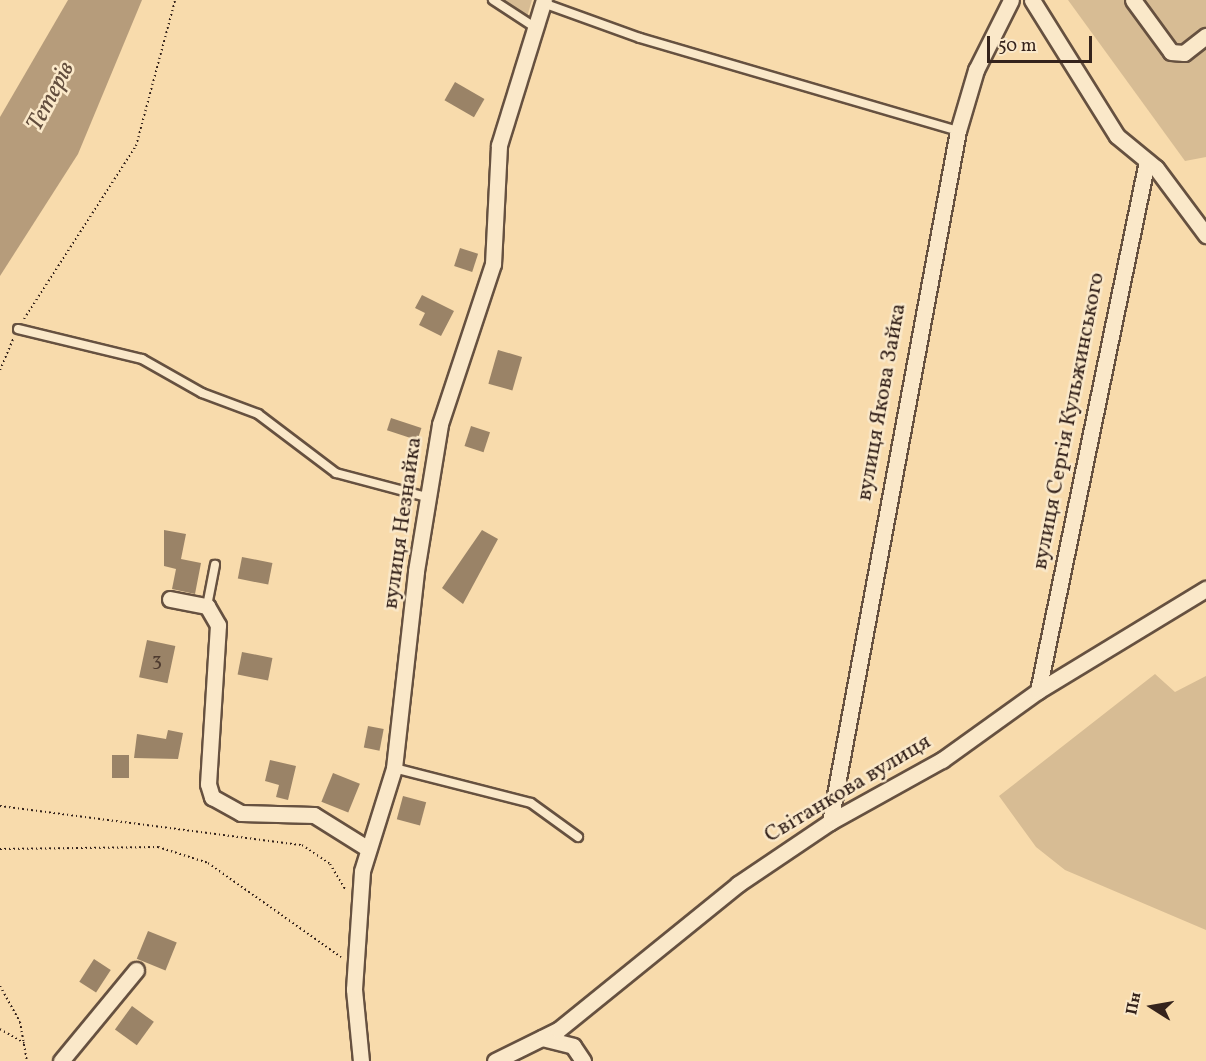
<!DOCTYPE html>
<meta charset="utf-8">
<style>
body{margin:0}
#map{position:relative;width:1206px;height:1061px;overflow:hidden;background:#f8dbac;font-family:Vollkorn,serif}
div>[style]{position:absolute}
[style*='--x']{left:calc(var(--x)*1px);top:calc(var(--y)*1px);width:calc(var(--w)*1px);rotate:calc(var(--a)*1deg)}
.green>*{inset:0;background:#d7bc94}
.water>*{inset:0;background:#b69c7b}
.building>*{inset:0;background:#9a8367;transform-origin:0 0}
.path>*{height:2px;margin-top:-1px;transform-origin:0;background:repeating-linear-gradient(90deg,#35231c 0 1.5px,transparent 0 4.5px)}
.roads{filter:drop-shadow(2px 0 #665140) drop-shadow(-2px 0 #665140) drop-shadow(0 2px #665140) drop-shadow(0 -2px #665140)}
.lane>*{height:8px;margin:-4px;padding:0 4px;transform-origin:4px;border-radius:4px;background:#fae8c9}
.street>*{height:15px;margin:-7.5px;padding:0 7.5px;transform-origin:7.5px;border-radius:7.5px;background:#fae8c9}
span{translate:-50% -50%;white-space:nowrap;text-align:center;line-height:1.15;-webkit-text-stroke:5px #fae8c9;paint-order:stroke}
.number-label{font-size:20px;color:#4e3b2f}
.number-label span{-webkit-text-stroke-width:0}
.street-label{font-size:22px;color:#35231c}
.water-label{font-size:24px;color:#624d3d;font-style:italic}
.north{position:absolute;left:1122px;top:977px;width:60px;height:60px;-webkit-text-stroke:4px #fae8c9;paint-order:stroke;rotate:281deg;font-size:16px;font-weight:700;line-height:24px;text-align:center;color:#35231c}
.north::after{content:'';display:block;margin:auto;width:21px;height:27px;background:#35231c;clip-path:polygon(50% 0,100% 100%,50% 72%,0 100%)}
.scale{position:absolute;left:987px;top:36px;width:105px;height:27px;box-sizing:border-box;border:3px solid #35231c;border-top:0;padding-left:8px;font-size:18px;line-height:21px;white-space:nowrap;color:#35231c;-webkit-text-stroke:4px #fae8c9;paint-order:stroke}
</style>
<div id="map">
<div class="green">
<div style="clip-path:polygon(501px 0,532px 0,527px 17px)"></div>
<div style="clip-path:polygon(1068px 0,1206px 0,1206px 157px,1185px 161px)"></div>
<div style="clip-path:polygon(1155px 674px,1175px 692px,1206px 676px,1206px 930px,1065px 870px,1036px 847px,999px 796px)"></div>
</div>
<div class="water">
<div style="clip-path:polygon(68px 0,142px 0,78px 154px,0 276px,0 117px)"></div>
</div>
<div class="building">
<div style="left:455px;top:82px;width:34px;height:21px;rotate:30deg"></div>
<div style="left:460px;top:248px;width:19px;height:19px;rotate:18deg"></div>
<div style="clip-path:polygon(422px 295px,454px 311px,441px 336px,419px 325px,425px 313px,415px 308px)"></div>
<div style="left:498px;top:350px;width:25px;height:35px;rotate:16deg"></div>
<div style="left:391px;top:418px;width:32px;height:13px;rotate:18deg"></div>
<div style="left:471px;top:426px;width:20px;height:21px;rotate:18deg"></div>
<div style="clip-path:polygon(164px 530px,186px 534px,181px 559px,201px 563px,195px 594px,172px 589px,176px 569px,164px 566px)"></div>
<div style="clip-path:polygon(482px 530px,498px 539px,463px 604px,442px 588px)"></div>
<div style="left:242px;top:557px;width:31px;height:22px;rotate:11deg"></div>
<div style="left:147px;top:640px;width:29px;height:38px;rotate:12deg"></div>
<div style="left:242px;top:652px;width:31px;height:23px;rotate:11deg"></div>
<div style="left:368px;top:726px;width:16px;height:22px;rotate:11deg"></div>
<div style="clip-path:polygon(168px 730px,183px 733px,178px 759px,134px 758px,137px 734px,166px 739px)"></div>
<div style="left:112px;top:755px;width:17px;height:23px"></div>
<div style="clip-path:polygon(270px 760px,296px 766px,288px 800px,276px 797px,279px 785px,265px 781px)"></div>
<div style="left:333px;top:773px;width:29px;height:31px;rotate:22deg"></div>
<div style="left:403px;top:796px;width:24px;height:24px;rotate:15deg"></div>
<div style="left:148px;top:931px;width:31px;height:30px;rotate:22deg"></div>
<div style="left:94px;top:959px;width:20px;height:27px;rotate:33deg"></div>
<div style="left:132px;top:1006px;width:27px;height:29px;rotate:36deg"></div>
</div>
<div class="path">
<div style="--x:24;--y:319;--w:206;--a:-57.1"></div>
<div style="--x:136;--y:146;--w:151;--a:-75"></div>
<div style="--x:0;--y:370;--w:34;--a:-67"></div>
<div style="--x:0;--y:806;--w:305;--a:7.4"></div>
<div style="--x:302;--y:845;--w:34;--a:34"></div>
<div style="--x:330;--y:864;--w:31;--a:59"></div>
<div style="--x:0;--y:849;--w:158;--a:-0.7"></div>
<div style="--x:158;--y:847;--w:52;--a:17.7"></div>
<div style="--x:208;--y:863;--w:163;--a:35.3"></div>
<div style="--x:0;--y:986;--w:41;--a:60.9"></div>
<div style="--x:20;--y:1022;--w:40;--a:80"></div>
<div style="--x:0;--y:1029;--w:28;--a:30"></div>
</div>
<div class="roads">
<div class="lane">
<div style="--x:493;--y:0;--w:51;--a:33.1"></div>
<div style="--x:543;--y:3;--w:103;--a:19.8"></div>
<div style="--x:640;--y:38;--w:331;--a:16.3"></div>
<div style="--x:18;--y:329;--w:128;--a:13.6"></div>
<div style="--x:142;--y:359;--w:69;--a:29.5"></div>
<div style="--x:202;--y:393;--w:60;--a:20.6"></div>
<div style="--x:258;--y:414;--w:98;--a:37.1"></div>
<div style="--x:336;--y:473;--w:94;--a:14.8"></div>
<div style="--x:207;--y:606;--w:42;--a:-79"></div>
<div style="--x:394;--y:768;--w:141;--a:14.3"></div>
<div style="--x:531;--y:803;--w:58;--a:35.9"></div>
</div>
<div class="street">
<div style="--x:1032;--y:0;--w:160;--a:58"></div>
<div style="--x:1117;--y:136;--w:50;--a:39.4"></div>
<div style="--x:1156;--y:168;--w:84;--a:53.3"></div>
<div style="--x:1133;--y:0;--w:64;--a:53.8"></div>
<div style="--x:1171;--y:52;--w:13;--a:4"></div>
<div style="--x:1184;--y:53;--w:28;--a:-38"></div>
<div style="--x:170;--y:599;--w:38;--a:11"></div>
<div style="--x:207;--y:606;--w:22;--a:60"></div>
<div style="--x:218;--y:625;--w:159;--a:93.6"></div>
<div style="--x:208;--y:784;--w:14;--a:73"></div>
<div style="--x:212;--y:797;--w:33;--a:29"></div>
<div style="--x:241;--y:813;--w:73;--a:1.6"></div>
<div style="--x:314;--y:815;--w:62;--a:31.9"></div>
<div style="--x:1038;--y:691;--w:541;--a:-78.38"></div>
<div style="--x:830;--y:822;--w:703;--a:-79.51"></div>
<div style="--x:958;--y:131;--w:64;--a:-73.6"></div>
<div style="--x:976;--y:70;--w:78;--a:-63.4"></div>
<div style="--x:542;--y:1038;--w:32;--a:14"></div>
<div style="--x:573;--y:1046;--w:18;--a:56"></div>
<div style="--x:61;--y:1061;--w:118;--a:-50.5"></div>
<div style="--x:361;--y:1061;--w:72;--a:-95.6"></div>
<div style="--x:354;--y:989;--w:118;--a:-86.1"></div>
<div style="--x:362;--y:871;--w:108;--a:-72.7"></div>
<div style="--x:394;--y:768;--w:198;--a:-83.6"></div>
<div style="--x:416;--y:571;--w:149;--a:-80.7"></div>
<div style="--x:440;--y:424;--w:169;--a:-71.7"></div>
<div style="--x:493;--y:264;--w:119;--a:-87.1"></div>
<div style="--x:499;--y:145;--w:152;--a:-72.8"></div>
<div style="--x:495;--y:1061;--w:70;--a:-26.2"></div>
<div style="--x:558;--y:1030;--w:232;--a:-39"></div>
<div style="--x:738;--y:884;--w:111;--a:-34"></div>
<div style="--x:830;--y:822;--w:128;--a:-29"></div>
<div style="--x:942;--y:760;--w:118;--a:-35.7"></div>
<div style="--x:1038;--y:691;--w:197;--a:-31.3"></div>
</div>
</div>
<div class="number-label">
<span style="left:157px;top:661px">3</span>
</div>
<div class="street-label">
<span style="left:882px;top:402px;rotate:-80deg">вулиця Якова Зайка</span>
<span style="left:1069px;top:421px;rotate:-79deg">вулиця Сергія Кульжинського</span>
<span style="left:403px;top:523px;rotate:-82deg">вулиця Незнайка</span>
<span style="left:848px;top:789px;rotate:-31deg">Світанкова вулиця</span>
</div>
<div class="water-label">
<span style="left:52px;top:97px;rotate:-62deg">Тетерів</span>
</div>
<div class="north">Пн</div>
<div class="scale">50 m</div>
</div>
